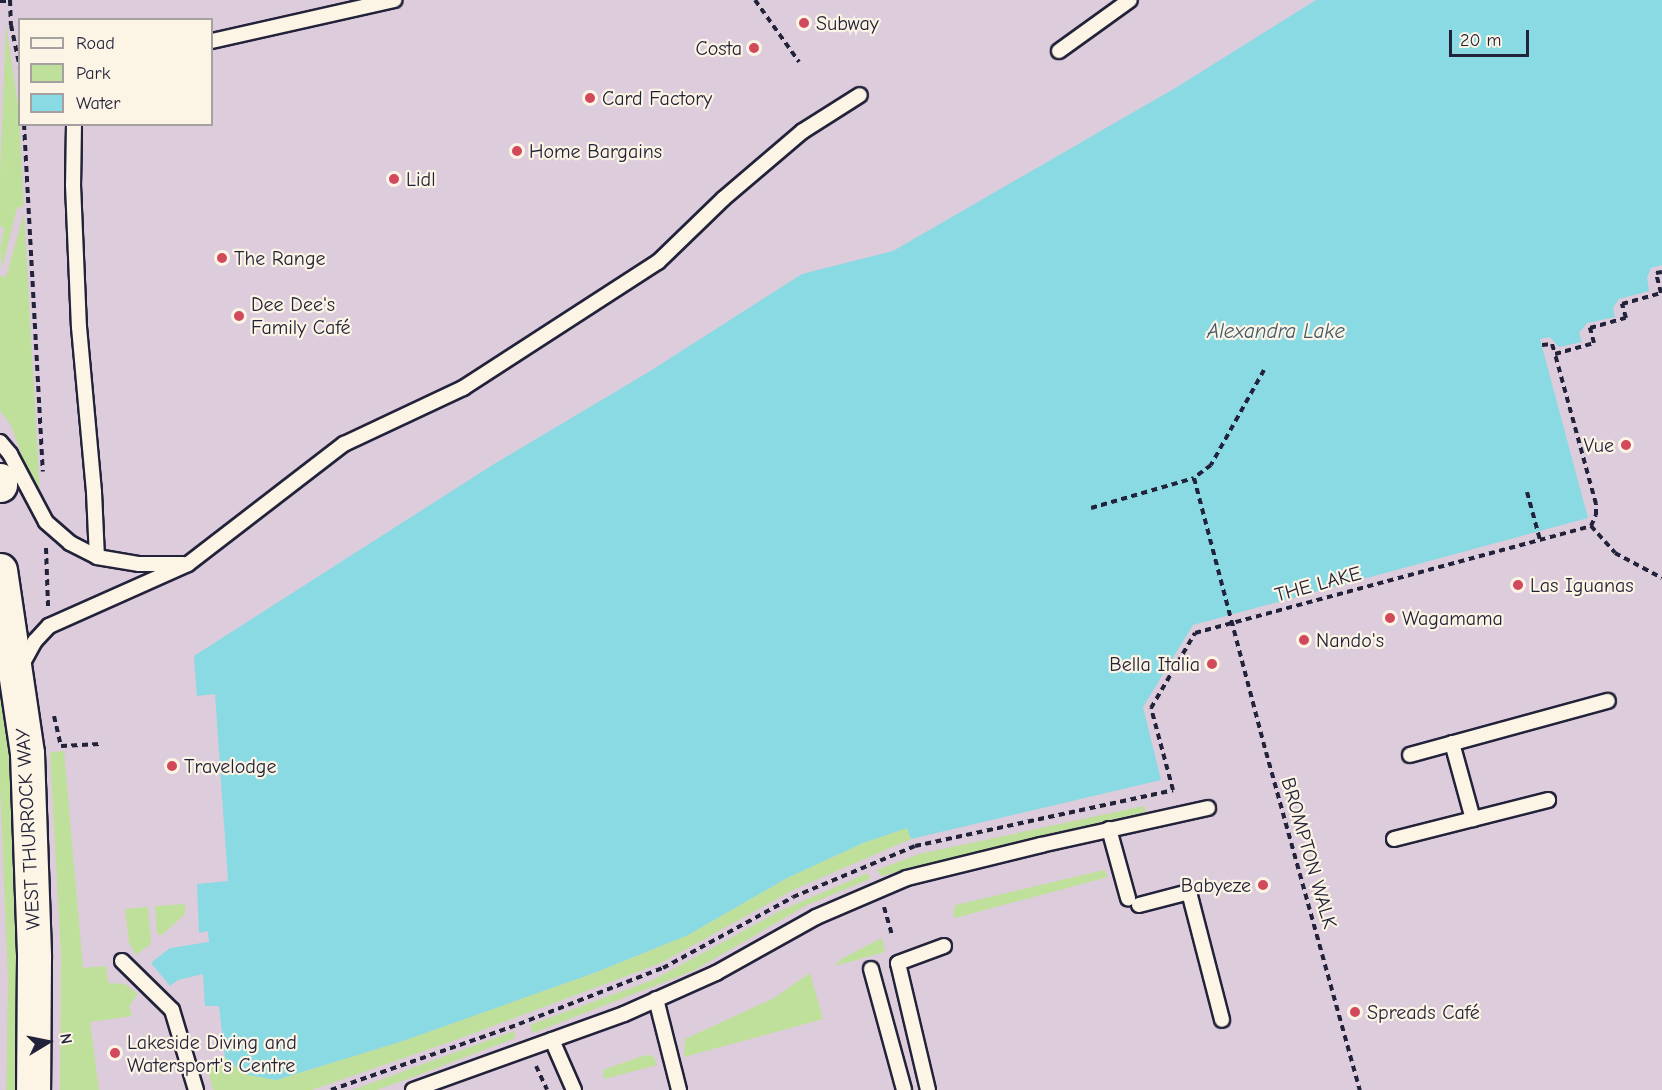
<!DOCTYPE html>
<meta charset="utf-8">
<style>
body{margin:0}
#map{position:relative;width:1662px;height:1090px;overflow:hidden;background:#eadddf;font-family:"Comic Neue",sans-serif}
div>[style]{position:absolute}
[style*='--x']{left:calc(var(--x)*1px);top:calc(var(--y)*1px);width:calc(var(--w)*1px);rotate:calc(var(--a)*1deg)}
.built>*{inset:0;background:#ddccdb}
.green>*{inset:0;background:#bfe09a}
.water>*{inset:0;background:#89dae3}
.path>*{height:4px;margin-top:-2px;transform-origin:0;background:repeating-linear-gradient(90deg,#22223b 0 6px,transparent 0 10.5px)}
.roads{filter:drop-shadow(2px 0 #22223b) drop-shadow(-2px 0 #22223b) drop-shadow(0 2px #22223b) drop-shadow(0 -2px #22223b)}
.lane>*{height:14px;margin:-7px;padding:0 7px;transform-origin:7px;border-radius:7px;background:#fcf5e5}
.secondary>*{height:33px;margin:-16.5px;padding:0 16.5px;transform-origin:16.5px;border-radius:16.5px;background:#fcf5e5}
.dots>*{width:16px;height:16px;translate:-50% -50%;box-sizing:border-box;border:3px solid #fcf5e5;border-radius:50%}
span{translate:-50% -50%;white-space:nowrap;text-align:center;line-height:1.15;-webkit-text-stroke:4.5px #fcf5e5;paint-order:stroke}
.poi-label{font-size:20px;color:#22223b}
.left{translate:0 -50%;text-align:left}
.right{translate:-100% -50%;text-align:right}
.street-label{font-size:20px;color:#22223b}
.water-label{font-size:21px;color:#41596d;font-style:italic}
.legend{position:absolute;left:18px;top:18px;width:195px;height:108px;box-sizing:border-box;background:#fcf5e5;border:2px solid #a5a1a1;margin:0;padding:8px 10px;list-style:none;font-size:18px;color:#22223b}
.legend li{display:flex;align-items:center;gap:12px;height:30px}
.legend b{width:30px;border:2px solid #a5a1a1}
.north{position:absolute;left:18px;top:1012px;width:60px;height:60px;-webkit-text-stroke:4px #fcf5e5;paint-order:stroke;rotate:80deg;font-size:16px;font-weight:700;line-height:24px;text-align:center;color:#22223b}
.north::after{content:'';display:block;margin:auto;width:21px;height:27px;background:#22223b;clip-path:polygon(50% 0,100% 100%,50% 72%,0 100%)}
.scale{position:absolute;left:1449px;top:30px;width:80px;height:27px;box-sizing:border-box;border:3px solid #22223b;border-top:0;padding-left:8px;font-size:18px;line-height:21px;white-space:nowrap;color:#22223b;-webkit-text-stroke:4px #fcf5e5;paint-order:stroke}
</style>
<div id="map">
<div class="built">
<div style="clip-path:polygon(evenodd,0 0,1662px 0,1662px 1090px,0 1090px,0 0,20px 20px,212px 20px,212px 124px,20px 124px,20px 20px)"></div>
</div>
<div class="green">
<div style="clip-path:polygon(6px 25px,19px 111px,24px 206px,17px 208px,2px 268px,0 249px,4px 228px,0 226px,0 173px)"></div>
<div style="clip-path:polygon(24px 213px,40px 495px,30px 478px,11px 425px,0 411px,0 276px,6px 277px)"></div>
<div style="clip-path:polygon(0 692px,12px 776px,18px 895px,18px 1090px,6px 1090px,8px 982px,0 786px)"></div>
<div style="clip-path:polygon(64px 751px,83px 968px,106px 966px,108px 983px,125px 984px,138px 994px,129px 1006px,132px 1016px,90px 1022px,99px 1090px,60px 1090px,61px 956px,50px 752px)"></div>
<div style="clip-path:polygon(1144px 806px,1146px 812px,1052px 833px,881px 876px,877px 870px,919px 854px)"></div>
<div style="clip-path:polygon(907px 828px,911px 839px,795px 889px,661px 963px,461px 1038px,312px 1090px,213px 1090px,206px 1063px,225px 1057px,244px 1074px,276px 1080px,403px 1041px,594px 973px,688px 935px,789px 877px,863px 843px)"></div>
<div style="clip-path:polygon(1104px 870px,1108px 877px,955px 918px,953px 912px,956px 905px)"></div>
<div style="clip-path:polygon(868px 873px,870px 879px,807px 905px,693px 971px,533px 1033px,530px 1025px,655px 979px,782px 910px)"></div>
<div style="clip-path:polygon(185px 904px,185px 914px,162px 935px,157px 934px,155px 906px)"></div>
<div style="clip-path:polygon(148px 907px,151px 944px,136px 955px,129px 943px,125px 909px)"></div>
<div style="clip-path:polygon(882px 938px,885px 952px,835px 966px,841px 959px)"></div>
<div style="clip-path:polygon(810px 973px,823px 1019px,684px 1057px,685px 1039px,774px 998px)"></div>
<div style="clip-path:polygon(514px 1031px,515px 1038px,413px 1077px,377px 1090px,352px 1090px)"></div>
<div style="clip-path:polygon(645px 1055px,653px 1056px,657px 1065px,604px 1079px,603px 1070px)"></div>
</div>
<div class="water">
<div style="clip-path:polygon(1316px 0,1662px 0,1662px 265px,1651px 268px,1647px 277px,1649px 291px,1619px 299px,1613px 308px,1615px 317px,1587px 323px,1579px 333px,1582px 342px,1559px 347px,1550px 337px,1540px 339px,1588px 518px,1193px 625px,1143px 707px,1161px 780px,911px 839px,907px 828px,863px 843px,787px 878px,688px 935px,594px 973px,403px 1041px,276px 1080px,244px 1074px,225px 1057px,219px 1006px,205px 1006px,203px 974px,178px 980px,170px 986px,151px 963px,170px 948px,209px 942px,208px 931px,199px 933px,197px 884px,228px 881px,215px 694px,197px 696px,194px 656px,494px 464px,647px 373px,802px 274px,893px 251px,1177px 87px)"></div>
</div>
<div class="path">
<div style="--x:10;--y:0;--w:25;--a:88"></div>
<div style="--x:11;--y:25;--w:44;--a:78.2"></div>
<div style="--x:755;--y:0;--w:76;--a:54.6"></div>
<div style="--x:0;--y:1;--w:10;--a:0"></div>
<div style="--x:24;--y:124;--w:348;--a:86.9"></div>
<div style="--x:1542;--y:345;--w:10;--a:-6"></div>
<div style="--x:1552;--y:344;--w:10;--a:73"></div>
<div style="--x:1264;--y:370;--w:109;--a:119.2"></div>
<div style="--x:1211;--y:465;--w:21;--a:143"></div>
<div style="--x:1194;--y:478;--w:283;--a:75.3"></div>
<div style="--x:1266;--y:752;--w:351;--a:74.5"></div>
<div style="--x:1527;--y:492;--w:50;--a:74.8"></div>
<div style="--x:1091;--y:508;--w:107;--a:-16.2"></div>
<div style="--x:1591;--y:526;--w:36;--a:48"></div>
<div style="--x:1615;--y:553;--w:53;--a:28"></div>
<div style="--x:46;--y:548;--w:58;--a:88"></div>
<div style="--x:54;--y:716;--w:31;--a:77"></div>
<div style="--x:61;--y:746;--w:39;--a:-3"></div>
<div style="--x:884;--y:907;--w:29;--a:74"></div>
<div style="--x:536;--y:1066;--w:26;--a:65"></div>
<div style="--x:331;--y:1090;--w:199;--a:-19.3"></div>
<div style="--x:519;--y:1024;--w:155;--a:-21.3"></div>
<div style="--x:663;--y:968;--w:148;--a:-28.6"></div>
<div style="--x:793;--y:897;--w:132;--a:-22.7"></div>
<div style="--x:915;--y:846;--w:264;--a:-12.2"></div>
<div style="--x:1173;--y:790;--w:85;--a:-105"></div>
<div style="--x:1151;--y:708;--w:87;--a:-59.6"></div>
<div style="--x:1195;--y:633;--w:410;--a:-15.1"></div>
<div style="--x:1591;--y:526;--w:12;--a:-66"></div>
<div style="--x:1596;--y:515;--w:11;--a:-90"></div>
<div style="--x:1596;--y:504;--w:156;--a:-105.3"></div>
<div style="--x:1555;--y:354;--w:41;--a:-15.8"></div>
<div style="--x:1594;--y:343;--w:16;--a:-105"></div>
<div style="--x:1590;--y:328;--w:37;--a:-16"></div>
<div style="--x:1626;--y:318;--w:15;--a:-106"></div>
<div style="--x:1622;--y:304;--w:41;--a:-15.8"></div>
<div style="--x:1661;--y:293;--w:21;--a:-104"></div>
<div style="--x:1656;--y:273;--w:6;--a:-9"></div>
</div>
<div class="roads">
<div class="lane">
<div style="--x:212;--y:41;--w:187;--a:-12.7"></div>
<div style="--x:1059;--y:51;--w:87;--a:-35.7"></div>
<div style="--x:74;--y:124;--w:61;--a:90.9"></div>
<div style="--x:73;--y:185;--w:142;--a:87.6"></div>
<div style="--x:79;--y:327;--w:166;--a:84.8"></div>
<div style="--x:94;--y:492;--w:65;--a:87.4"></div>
<div style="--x:0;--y:442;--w:16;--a:50"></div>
<div style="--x:10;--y:454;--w:77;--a:62.1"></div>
<div style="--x:46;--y:522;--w:32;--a:41"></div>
<div style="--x:70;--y:543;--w:30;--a:27"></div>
<div style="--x:97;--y:557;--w:43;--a:9.5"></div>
<div style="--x:139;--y:564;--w:44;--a:0"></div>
<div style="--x:20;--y:668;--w:31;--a:-61"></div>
<div style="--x:35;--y:641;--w:21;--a:-47"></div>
<div style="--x:49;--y:626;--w:152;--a:-24"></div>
<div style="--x:188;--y:564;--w:197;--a:-37.6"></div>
<div style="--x:344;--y:444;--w:132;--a:-25.2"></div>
<div style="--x:463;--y:388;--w:232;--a:-32.9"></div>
<div style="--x:658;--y:262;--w:91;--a:-44.1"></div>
<div style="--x:723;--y:199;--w:105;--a:-40.4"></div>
<div style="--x:803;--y:131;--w:67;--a:-32.3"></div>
<div style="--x:1452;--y:743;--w:79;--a:74.6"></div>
<div style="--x:1410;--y:755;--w:205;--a:-15.3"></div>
<div style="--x:1109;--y:829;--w:72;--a:74.6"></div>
<div style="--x:1394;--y:839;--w:159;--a:-14.2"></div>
<div style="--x:1139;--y:905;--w:52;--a:-14.6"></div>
<div style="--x:1189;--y:892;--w:132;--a:75.5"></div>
<div style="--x:122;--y:961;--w:70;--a:44.4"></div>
<div style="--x:172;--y:1010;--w:84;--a:73.3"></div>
<div style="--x:871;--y:969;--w:125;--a:74.7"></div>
<div style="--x:656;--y:999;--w:94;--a:75.8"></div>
<div style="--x:552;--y:1040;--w:55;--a:66.3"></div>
<div style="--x:413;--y:1090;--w:224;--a:-19.8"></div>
<div style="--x:624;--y:1014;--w:101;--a:-24"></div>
<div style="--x:716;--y:973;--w:115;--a:-29.2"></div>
<div style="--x:816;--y:917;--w:99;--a:-23.2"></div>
<div style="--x:907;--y:878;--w:138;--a:-13.8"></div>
<div style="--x:1041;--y:845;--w:171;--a:-12.5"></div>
<div style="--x:928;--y:1090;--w:130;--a:-103.3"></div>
<div style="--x:898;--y:963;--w:49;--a:-20.3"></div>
</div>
<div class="secondary">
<div style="--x:0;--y:480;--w:5;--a:90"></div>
<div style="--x:0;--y:570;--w:185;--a:81.6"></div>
<div style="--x:27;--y:753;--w:204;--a:88"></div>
<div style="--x:34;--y:957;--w:133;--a:90.4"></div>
</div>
</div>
<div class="dots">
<div style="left:804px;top:23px;background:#d1495b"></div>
<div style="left:754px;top:48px;background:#d1495b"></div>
<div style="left:590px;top:98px;background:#d1495b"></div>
<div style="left:517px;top:151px;background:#d1495b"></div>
<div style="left:394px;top:179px;background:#d1495b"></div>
<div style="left:222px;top:258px;background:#d1495b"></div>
<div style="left:239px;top:316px;background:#d1495b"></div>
<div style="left:1626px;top:445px;background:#d1495b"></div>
<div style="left:1518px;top:585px;background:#d1495b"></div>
<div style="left:1390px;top:618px;background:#d1495b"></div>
<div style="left:1304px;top:640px;background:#d1495b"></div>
<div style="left:1212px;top:664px;background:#d1495b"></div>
<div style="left:172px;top:766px;background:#d1495b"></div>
<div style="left:1263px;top:885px;background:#d1495b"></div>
<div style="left:1355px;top:1012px;background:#d1495b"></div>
<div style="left:115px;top:1053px;background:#d1495b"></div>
</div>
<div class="poi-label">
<span class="left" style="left:816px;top:23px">Subway</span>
<span class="right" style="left:742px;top:48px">Costa</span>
<span class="left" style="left:602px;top:98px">Card Factory</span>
<span class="left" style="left:529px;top:151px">Home Bargains</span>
<span class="left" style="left:406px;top:179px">Lidl</span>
<span class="left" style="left:234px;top:258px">The Range</span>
<span class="left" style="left:251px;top:316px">Dee Dee's<br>Family Café</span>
<span class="right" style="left:1614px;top:445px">Vue</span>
<span class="left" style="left:1530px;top:585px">Las Iguanas</span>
<span class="left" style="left:1402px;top:618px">Wagamama</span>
<span class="left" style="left:1316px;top:640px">Nando's</span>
<span class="right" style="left:1200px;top:664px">Bella Italia</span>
<span class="left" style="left:184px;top:766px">Travelodge</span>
<span class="right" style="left:1251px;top:885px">Babyeze</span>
<span class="left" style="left:1367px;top:1012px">Spreads Café</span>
<span class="left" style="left:127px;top:1054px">Lakeside Diving and<br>Watersport's Centre</span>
</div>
<div class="street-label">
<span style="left:1318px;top:584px;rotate:-15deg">THE LAKE</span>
<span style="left:28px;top:829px;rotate:-93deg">WEST THURROCK WAY</span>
<span style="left:1309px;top:853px;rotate:74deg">BROMPTON WALK</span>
</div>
<div class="water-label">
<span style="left:1276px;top:331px">Alexandra Lake</span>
</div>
<ul class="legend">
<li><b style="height:8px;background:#fcf5e5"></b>Road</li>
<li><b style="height:16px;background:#bfe09a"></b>Park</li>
<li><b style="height:16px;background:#89dae3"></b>Water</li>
</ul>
<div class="north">N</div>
<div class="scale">20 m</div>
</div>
